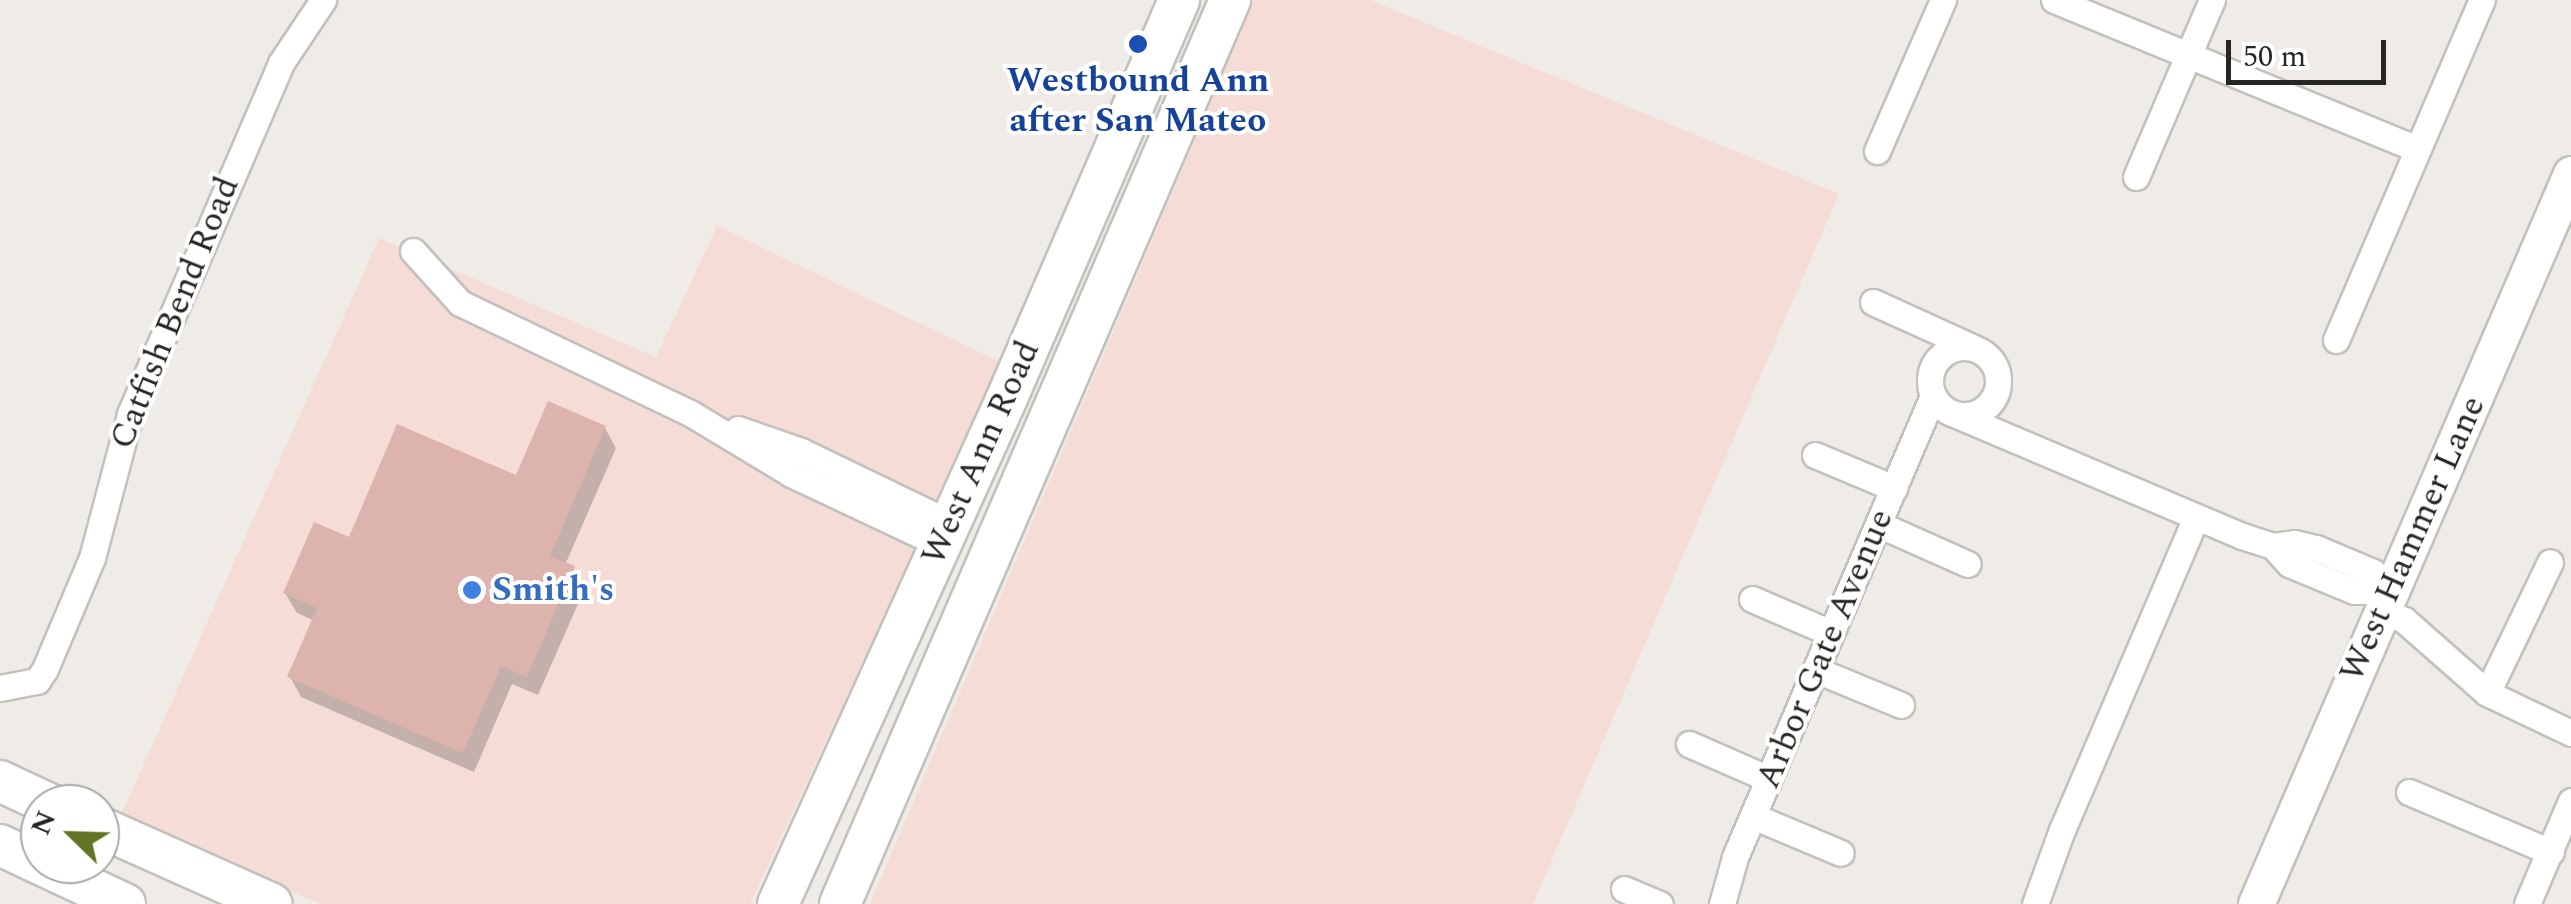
<!DOCTYPE html>
<style>
body{margin:0}
#map{position:relative;width:2571px;height:904px;overflow:hidden;background:#efece7;font-family:Spectral,serif}
div>[style]{position:absolute}
[style*='--x']{left:calc(var(--x)*1px);top:calc(var(--y)*1px);width:calc(var(--w)*1px);rotate:calc(var(--a)*1deg)}
.commercial>*{inset:0;background:#f6dcd6}
.shadow>*{inset:0;background:#0003}
.building>*{inset:0;background:#ddb3ad}
.roads{filter:drop-shadow(2px 0 #c3c1bc) drop-shadow(-2px 0 #c3c1bc) drop-shadow(0 2px #c3c1bc) drop-shadow(0 -2px #c3c1bc)}
.street>*{height:25px;margin:-12.5px;padding:0 12.5px;transform-origin:12.5px;border-radius:12.5px;background:#fff}
.street>.ring{margin:-12.5px;padding:0;box-sizing:content-box;background:none;border:25px solid #fff;border-radius:50%}
.secondary>*{height:35px;margin:-17.5px;padding:0 17.5px;transform-origin:17.5px;border-radius:17.5px;background:#fff}
.primary>*{height:40px;margin:-20px;padding:0 20px;transform-origin:20px;border-radius:20px;background:#fff}
.dots>*{width:28px;height:28px;translate:-50% -50%;box-sizing:border-box;border:5px solid #fff;border-radius:50%}
span{translate:-50% -50%;white-space:nowrap;text-align:center;line-height:1.15;-webkit-text-stroke:8px #fff;paint-order:stroke}
.transit-label{font-size:35px;color:#164399;font-weight:700}
.street-label{font-size:35px;color:#272624}
.shop-label{font-size:35px;color:#366cbe;font-weight:700}
.left{translate:0 -50%;text-align:left}
.north{position:absolute;left:20px;top:784px;width:100px;height:100px;box-sizing:border-box;background:#fff;border:2px solid #a9a8a7;border-radius:50%;rotate:293deg;font-size:28px;font-weight:700;line-height:40px;text-align:center;color:#272624}
.north::after{content:'';display:block;margin:auto;width:35px;height:45px;background:#617525;clip-path:polygon(50% 0,100% 100%,50% 72%,0 100%)}
.scale{position:absolute;left:2226px;top:40px;width:160px;height:45px;box-sizing:border-box;border:5px solid #272624;border-top:0;padding-left:12px;font-size:30px;line-height:35px;white-space:nowrap;color:#272624;-webkit-text-stroke:8px #fff;paint-order:stroke}
</style>
<div id="map">
<div class="commercial">
<div style="clip-path:polygon(1254px 0,1370px 0,1839px 194px,1533px 904px,870px 904px)"></div>
<div style="clip-path:polygon(717px 226px,1002px 363px,750px 904px,320px 904px,122px 813px,379px 238px,656px 357px)"></div>
</div>
<div class="shadow">
<div style="clip-path:polygon(605px 428px,616px 448px,565px 565px,573px 568px,585px 588px,538px 695px,512px 684px,474px 772px,301px 697px,290px 677px,315px 621px,297px 613px,285px 593px,517px 479px)"></div>
</div>
<div class="building">
<div style="clip-path:polygon(548px 401px,606px 426px,550px 556px,575px 566px,527px 677px,501px 666px,463px 753px,287px 677px,317px 608px,283px 593px,314px 522px,349px 537px,397px 424px,516px 475px)"></div>
</div>
<div class="roads">
<div class="street">
<div style="--x:2054;--y:0;--w:393;--a:22.3"></div>
<div style="--x:1877;--y:151;--w:165;--a:-66.4"></div>
<div style="--x:2136;--y:177;--w:193;--a:-66.8"></div>
<div style="--x:413;--y:251;--w:70;--a:47.9"></div>
<div style="--x:460;--y:303;--w:255;--a:25.6"></div>
<div style="--x:690;--y:413;--w:118;--a:31.1"></div>
<div style="--x:791;--y:474;--w:165;--a:25.2"></div>
<div style="--x:1873;--y:302;--w:109;--a:24.4"></div>
<div style="--x:2336;--y:340;--w:370;--a:-66.8"></div>
<div class="ring" style="left:1930px;top:347px;width:43px;height:43px"></div>
<div style="--x:1952;--y:413;--w:315;--a:23"></div>
<div style="--x:2242;--y:536;--w:33;--a:18"></div>
<div style="--x:2273;--y:546;--w:21;--a:-8"></div>
<div style="--x:2294;--y:543;--w:23;--a:13"></div>
<div style="--x:2316;--y:548;--w:62;--a:22.8"></div>
<div style="--x:2373;--y:572;--w:25;--a:48"></div>
<div style="--x:2390;--y:591;--w:36;--a:180"></div>
<div style="--x:2354;--y:591;--w:70;--a:-157.4"></div>
<div style="--x:2289;--y:564;--w:24;--a:-132"></div>
<div style="--x:738;--y:429;--w:67;--a:19.2"></div>
<div style="--x:801;--y:451;--w:165;--a:25.8"></div>
<div style="--x:1815;--y:455;--w:86;--a:22.7"></div>
<div style="--x:1878;--y:524;--w:98;--a:24"></div>
<div style="--x:1752;--y:599;--w:86;--a:23.3"></div>
<div style="--x:2381;--y:611;--w:25;--a:21"></div>
<div style="--x:2404;--y:620;--w:111;--a:41.3"></div>
<div style="--x:2487;--y:693;--w:93;--a:25.5"></div>
<div style="--x:1816;--y:670;--w:92;--a:22.4"></div>
<div style="--x:0;--y:688;--w:38;--a:-11"></div>
<div style="--x:37;--y:681;--w:14;--a:-56"></div>
<div style="--x:45;--y:669;--w:121;--a:-67.1"></div>
<div style="--x:92;--y:558;--w:149;--a:-75.2"></div>
<div style="--x:130;--y:414;--w:382;--a:-66.7"></div>
<div style="--x:281;--y:63;--w:76;--a:-56.3"></div>
<div style="--x:2487;--y:693;--w:145;--a:-64.3"></div>
<div style="--x:1689;--y:744;--w:87;--a:23.6"></div>
<div style="--x:2409;--y:792;--w:154;--a:22.9"></div>
<div style="--x:1753;--y:816;--w:95;--a:22.8"></div>
<div style="--x:1624;--y:889;--w:39;--a:23"></div>
<div style="--x:1722;--y:904;--w:49;--a:-74.5"></div>
<div style="--x:1735;--y:857;--w:502;--a:-66.76"></div>
<div style="--x:2035;--y:904;--w:79;--a:-70"></div>
<div style="--x:2062;--y:830;--w:340;--a:-66.8"></div>
<div style="--x:2527;--y:904;--w:112;--a:-66.9"></div>
</div>
<div class="secondary">
<div style="--x:2256;--y:904;--w:795;--a:-66.66"></div>
</div>
<div class="primary">
<div style="--x:0;--y:781;--w:54;--a:25.1"></div>
<div style="--x:100;--y:827;--w:188;--a:24.1"></div>
<div style="--x:0;--y:845;--w:44;--a:25.4"></div>
<div style="--x:40;--y:864;--w:94;--a:25.2"></div>
<div style="--x:778;--y:904;--w:553;--a:-65.66"></div>
<div style="--x:1006;--y:400;--w:436;--a:-66.6"></div>
<div style="--x:840;--y:904;--w:985;--a:-66.66"></div>
</div>
</div>
<div class="dots">
<div style="left:1138px;top:44px;background:#1a4fb4"></div>
<div style="left:472px;top:590px;background:#3f7fe0"></div>
</div>
<div class="transit-label">
<span style="left:1138px;top:101px">Westbound Ann<br>after San Mateo</span>
</div>
<div class="street-label">
<span style="left:175px;top:313px;rotate:-68deg">Catfish Bend Road</span>
<span style="left:981px;top:453px;rotate:-66deg">West Ann Road</span>
<span style="left:2413px;top:539px;rotate:-66deg">West Hammer Lane</span>
<span style="left:1825px;top:649px;rotate:-67deg">Arbor Gate Avenue</span>
</div>
<div class="shop-label">
<span class="left" style="left:492px;top:590px">Smith's</span>
</div>
<div class="north">N</div>
<div class="scale">50 m</div>
</div>
